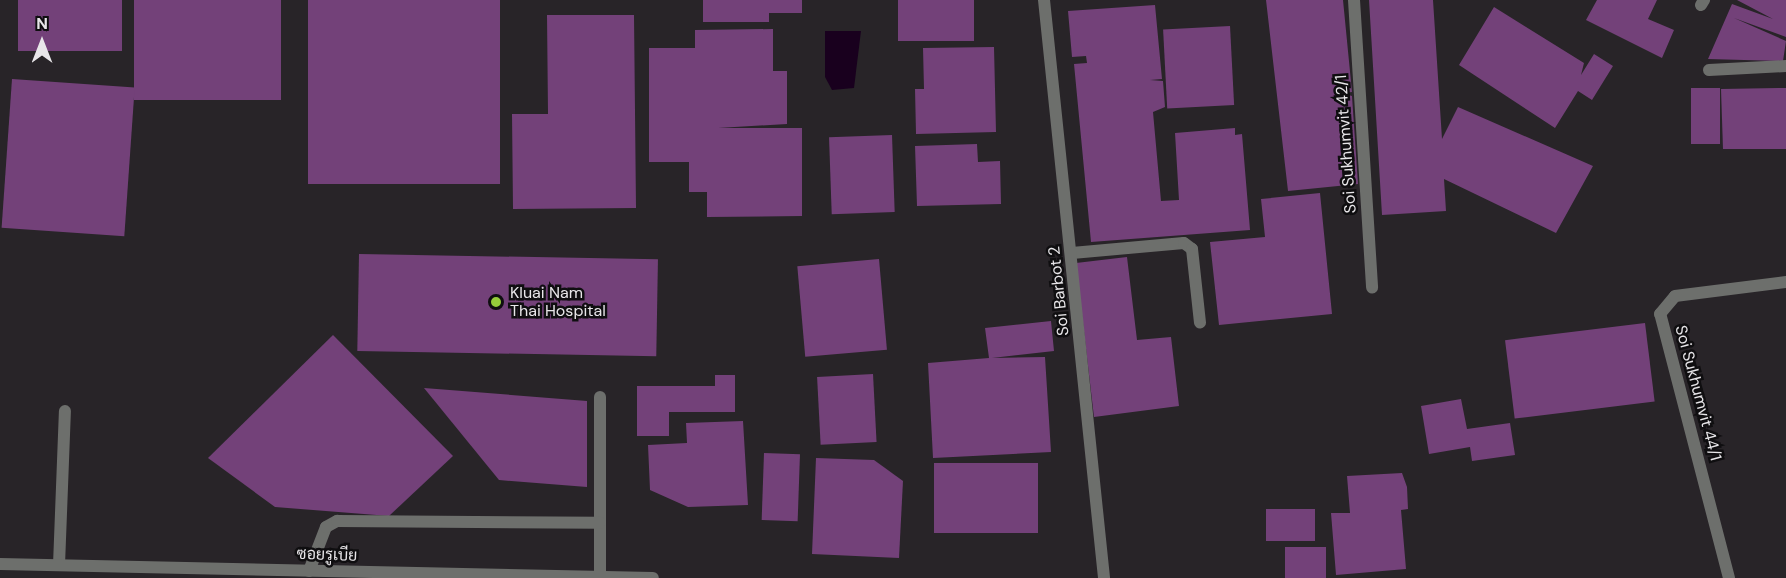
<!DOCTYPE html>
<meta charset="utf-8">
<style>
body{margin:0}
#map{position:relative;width:1786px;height:578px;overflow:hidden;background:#282428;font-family:"DM Sans",Sarabun,sans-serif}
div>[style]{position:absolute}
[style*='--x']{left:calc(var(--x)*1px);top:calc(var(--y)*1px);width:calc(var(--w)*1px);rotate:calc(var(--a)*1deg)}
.water>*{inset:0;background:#19001e}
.building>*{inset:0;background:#734179;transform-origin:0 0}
.lane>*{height:12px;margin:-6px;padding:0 6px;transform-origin:6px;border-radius:6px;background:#6d6f6c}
.street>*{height:12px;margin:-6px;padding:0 6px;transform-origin:6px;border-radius:6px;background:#6d6f6c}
.dots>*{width:16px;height:16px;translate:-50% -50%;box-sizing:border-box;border:3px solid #0f0e10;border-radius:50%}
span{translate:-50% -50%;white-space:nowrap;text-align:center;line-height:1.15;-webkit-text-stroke:5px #0f0e10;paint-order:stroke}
.street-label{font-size:16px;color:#e8e6e9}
.poi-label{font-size:16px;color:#e8e6e9}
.left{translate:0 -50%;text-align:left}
.north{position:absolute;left:12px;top:12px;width:60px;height:60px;-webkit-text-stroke:4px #0f0e10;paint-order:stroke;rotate:0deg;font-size:16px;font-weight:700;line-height:24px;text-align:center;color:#e8e6e9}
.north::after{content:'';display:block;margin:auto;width:21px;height:27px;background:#e8e6e9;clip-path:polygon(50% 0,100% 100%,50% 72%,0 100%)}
</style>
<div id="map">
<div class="water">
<div style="clip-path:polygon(825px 31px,861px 31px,854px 88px,832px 90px,825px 77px)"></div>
</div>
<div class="building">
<div style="left:18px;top:0;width:104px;height:51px"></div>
<div style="left:134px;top:0;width:147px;height:100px"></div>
<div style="left:308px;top:0;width:192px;height:184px"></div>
<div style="clip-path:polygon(703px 0,802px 0,802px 13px,769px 13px,769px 22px,703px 22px)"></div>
<div style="left:898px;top:0;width:76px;height:41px"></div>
<div style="clip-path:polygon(1266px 0,1343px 0,1352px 92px,1343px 93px,1352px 96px,1358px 184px,1288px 191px)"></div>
<div style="clip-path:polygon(1369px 0,1433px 0,1442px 139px,1458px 107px,1593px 166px,1556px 233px,1444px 179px,1446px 211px,1382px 215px)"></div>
<div style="clip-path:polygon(1597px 0,1657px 0,1648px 19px,1674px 30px,1662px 58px,1586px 20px)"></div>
<div style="clip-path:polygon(1737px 0,1786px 0,1786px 37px,1734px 18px,1786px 41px,1783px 61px,1708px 59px,1732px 4px,1773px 19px)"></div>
<div style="clip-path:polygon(1155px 5px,1162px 79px,1150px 80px,1163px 81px,1165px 107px,1153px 112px,1161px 201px,1179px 200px,1175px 133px,1235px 128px,1235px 135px,1242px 134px,1250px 230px,1091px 242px,1074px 64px,1087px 63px,1086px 56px,1072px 57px,1068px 11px)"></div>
<div style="clip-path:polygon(1494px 7px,1584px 63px,1581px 75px,1594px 54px,1613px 66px,1592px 100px,1578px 91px,1555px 128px,1459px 65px)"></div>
<div style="clip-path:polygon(547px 15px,634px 15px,636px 208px,513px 209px,512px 114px,548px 114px)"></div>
<div style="left:1230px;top:26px;width:79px;height:67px;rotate:87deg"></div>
<div style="clip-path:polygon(773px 29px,773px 71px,787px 71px,787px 124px,718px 128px,802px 128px,802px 216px,707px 217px,707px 192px,689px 192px,689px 162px,649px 162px,649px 48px,695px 48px,695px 30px)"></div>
<div style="clip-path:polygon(994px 47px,996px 132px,916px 134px,915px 89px,924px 89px,923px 48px)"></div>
<div style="left:12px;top:79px;width:123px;height:149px;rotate:4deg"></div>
<div style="left:1691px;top:88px;width:29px;height:56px"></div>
<div style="clip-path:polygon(1778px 88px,1786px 88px,1786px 149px,1723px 149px,1721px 89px)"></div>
<div style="left:892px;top:135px;width:77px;height:63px;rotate:88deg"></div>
<div style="clip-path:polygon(977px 144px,978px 162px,1000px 161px,1001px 204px,917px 206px,915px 146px)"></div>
<div style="clip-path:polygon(1320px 193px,1332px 314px,1219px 325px,1210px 242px,1265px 237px,1261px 199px)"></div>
<div style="left:359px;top:254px;width:299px;height:97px;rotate:1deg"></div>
<div style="clip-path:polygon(1127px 257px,1137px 340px,1171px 337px,1179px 406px,1094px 417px,1076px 263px)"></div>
<div style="left:879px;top:259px;width:91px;height:82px;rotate:85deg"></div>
<div style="clip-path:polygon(1051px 321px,1054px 351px,992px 358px,1045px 357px,1051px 452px,933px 458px,928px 363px,989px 358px,985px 328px)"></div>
<div style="left:1645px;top:323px;width:79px;height:141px;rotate:83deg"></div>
<div style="clip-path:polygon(333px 335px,453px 456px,389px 516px,275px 507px,208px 458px)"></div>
<div style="left:873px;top:374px;width:68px;height:56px;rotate:87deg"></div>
<div style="clip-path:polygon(715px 375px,735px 375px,735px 412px,669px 412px,669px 436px,637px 436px,637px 386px,715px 386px)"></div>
<div style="clip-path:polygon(424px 388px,587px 401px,587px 487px,499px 480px)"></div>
<div style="clip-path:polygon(1461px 399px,1467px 429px,1510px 423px,1515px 455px,1472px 461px,1470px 447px,1429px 454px,1421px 406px)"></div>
<div style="clip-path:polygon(743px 421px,748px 505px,688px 507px,650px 490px,648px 445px,687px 443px,686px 423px)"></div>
<div style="left:764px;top:453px;width:36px;height:67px;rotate:2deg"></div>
<div style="clip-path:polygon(816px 458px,874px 460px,903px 481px,899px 558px,812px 554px)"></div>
<div style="left:934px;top:463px;width:104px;height:70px"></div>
<div style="clip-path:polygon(1402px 473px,1407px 487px,1408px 509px,1401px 510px,1406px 569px,1336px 575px,1331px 513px,1350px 513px,1347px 476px)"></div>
<div style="left:1266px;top:509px;width:49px;height:32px"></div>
<div style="left:1285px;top:547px;width:41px;height:31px"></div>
</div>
<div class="lane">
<div style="--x:1072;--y:253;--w:112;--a:-5.1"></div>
<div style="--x:1184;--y:243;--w:10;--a:37"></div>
<div style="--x:1192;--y:249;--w:74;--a:83.8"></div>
<div style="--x:600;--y:397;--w:180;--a:90"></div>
<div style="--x:59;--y:565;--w:154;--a:-87.8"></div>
<div style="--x:309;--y:571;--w:47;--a:-68.9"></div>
<div style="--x:326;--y:527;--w:13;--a:-29"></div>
<div style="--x:337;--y:521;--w:263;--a:0.4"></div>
</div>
<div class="street">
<div style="--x:1044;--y:0;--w:581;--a:84.07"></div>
<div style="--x:1354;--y:0;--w:288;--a:86.4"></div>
<div style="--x:1701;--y:5;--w:6;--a:-59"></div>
<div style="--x:1709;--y:70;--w:77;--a:-3"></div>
<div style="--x:0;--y:564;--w:653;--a:1.23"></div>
<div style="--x:1729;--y:578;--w:273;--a:-104.6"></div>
<div style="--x:1660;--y:314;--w:23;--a:-50"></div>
<div style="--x:1675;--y:296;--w:112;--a:-7.2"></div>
</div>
<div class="dots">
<div style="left:496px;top:302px;background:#95cc3a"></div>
</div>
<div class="street-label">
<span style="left:1346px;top:144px;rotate:-94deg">Soi Sukhumvit 42/1</span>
<span style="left:1059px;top:291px;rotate:-96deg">Soi Barbot 2</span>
<span style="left:1698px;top:393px;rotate:75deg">Soi Sukhumvit 44/1</span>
<span style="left:327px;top:555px;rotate:2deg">ซอยรูเบีย</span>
</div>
<div class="poi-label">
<span class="left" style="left:510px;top:302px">Kluai Nam<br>Thai Hospital</span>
</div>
<div class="north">N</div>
</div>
